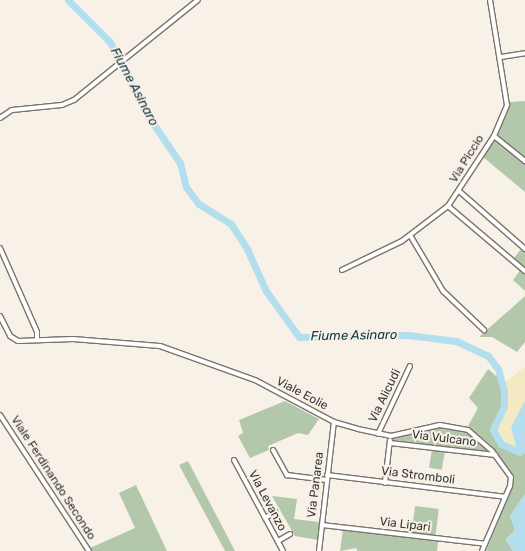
<!DOCTYPE html>
<style>
body{margin:0}
#map{position:relative;width:525px;height:551px;overflow:hidden;background:#f8f1e8;font-family:Rubik,sans-serif}
div>[style]{position:absolute}
[style*='--x']{left:calc(var(--x)*1px);top:calc(var(--y)*1px);width:calc(var(--w)*1px);rotate:calc(var(--a)*1deg)}
.green>*{inset:0;background:#b3c8aa;transform-origin:0 0}
.sand>*{inset:0;background:#f3e9c3}
.water>*{inset:0;background:#b3deed}
.river>*{height:7px;margin:-3.5px;padding:0 3.5px;transform-origin:3.5px;border-radius:3.5px;background:#b3deed}
.roads{filter:drop-shadow(1px 0 #7b746c) drop-shadow(-1px 0 #7b746c) drop-shadow(0 1px #7b746c) drop-shadow(0 -1px #7b746c)}
.minor>*{height:4px;margin:-2px;padding:0 2px;transform-origin:2px;border-radius:2px;background:#fff}
span{translate:-50% -50%;white-space:nowrap;text-align:center;line-height:1.15;-webkit-text-stroke:4px #f8f1e8;paint-order:stroke}
.street-label{font-size:12px;color:#393633}
.water-label{font-size:13px;color:#0d3540;font-style:italic}
</style>
<div id="map">
<div class="green">
<div style="clip-path:polygon(525px 101px,525px 160px,496px 134px,501px 130px,499px 128px,510px 102px)"></div>
<div style="clip-path:polygon(494px 139px,525px 162px,525px 192px,483px 157px)"></div>
<div style="clip-path:polygon(522px 248px,525px 251px,525px 269px,513px 259px)"></div>
<div style="clip-path:polygon(521px 269px,525px 273px,525px 291px,513px 280px)"></div>
<div style="clip-path:polygon(525px 296px,525px 342px,517px 352px,492px 337px,479px 337px)"></div>
<div style="clip-path:polygon(488px 369px,504px 383px,507px 402px,498px 422px,504px 443px,525px 454px,525px 494px,510px 516px,515px 530px,506px 540px,513px 551px,486px 551px,513px 486px,514px 478px,491px 445px,468px 426px,478px 408px,469px 398px)"></div>
<div style="clip-path:polygon(285px 401px,319px 419px,308px 435px,298px 433px,268px 446px,269px 450px,250px 458px,238px 436px,243px 433px,239px 420px)"></div>
<div style="clip-path:polygon(438px 427px,466px 431px,490px 453px,393px 440px,395px 437px)"></div>
<div style="left:432px;top:449px;width:13px;height:19px;rotate:9deg"></div>
<div style="clip-path:polygon(188px 461px,235px 551px,225px 551px,179px 465px)"></div>
<div style="clip-path:polygon(136px 485px,167px 551px,92px 551px,90px 548px,135px 528px,119px 493px)"></div>
<div style="clip-path:polygon(272px 496px,297px 499px,294px 519px,320px 522px,318px 540px,295px 536px)"></div>
<div style="left:415px;top:506px;width:24px;height:28px;rotate:7deg"></div>
<div style="clip-path:polygon(343px 529px,438px 541px,437px 551px,357px 551px,356px 548px,340px 551px)"></div>
</div>
<div class="sand">
<div style="clip-path:polygon(525px 367px,525px 401px,511px 427px,516px 447px,504px 443px,496px 433px,507px 402px,504px 383px)"></div>
</div>
<div class="water">
<div style="clip-path:polygon(525px 401px,525px 454px,516px 447px,511px 427px)"></div>
<div style="clip-path:polygon(525px 494px,525px 551px,513px 551px,506px 541px,515px 530px,510px 516px)"></div>
</div>
<div class="river">
<div style="--x:68;--y:0;--w:59;--a:45"></div>
<div style="--x:110;--y:42;--w:76;--a:63.4"></div>
<div style="--x:144;--y:110;--w:64;--a:55.8"></div>
<div style="--x:180;--y:163;--w:25;--a:76"></div>
<div style="--x:186;--y:187;--w:21;--a:53"></div>
<div style="--x:199;--y:204;--w:38;--a:32"></div>
<div style="--x:231;--y:224;--w:30;--a:57"></div>
<div style="--x:247;--y:249;--w:46;--a:65.7"></div>
<div style="--x:266;--y:291;--w:57;--a:54.3"></div>
<div style="--x:299;--y:337;--w:109;--a:-1.1"></div>
<div style="--x:408;--y:335;--w:48;--a:7.1"></div>
<div style="--x:456;--y:341;--w:35;--a:25"></div>
<div style="--x:488;--y:356;--w:16;--a:52"></div>
<div style="--x:498;--y:369;--w:23;--a:75"></div>
<div style="--x:504;--y:391;--w:15;--a:90"></div>
<div style="--x:504;--y:406;--w:26;--a:115"></div>
<div style="--x:493;--y:430;--w:16;--a:60"></div>
<div style="--x:501;--y:444;--w:20;--a:24"></div>
</div>
<div class="roads">
<div class="minor">
<div style="--x:501;--y:57;--w:24;--a:-9"></div>
<div style="--x:0;--y:118;--w:14;--a:-34"></div>
<div style="--x:12;--y:110;--w:50;--a:-5.7"></div>
<div style="--x:62;--y:105;--w:13;--a:-23"></div>
<div style="--x:74;--y:100;--w:159;--a:-38.9"></div>
<div style="--x:494;--y:136;--w:40;--a:39"></div>
<div style="--x:459;--y:191;--w:88;--a:41.3"></div>
<div style="--x:448;--y:206;--w:101;--a:40.2"></div>
<div style="--x:410;--y:235;--w:65;--a:59.5"></div>
<div style="--x:443;--y:291;--w:57;--a:43.6"></div>
<div style="--x:0;--y:248;--w:92;--a:66.2"></div>
<div style="--x:37;--y:332;--w:7;--a:90"></div>
<div style="--x:342;--y:270;--w:67;--a:-25.8"></div>
<div style="--x:402;--y:241;--w:58;--a:-37.3"></div>
<div style="--x:448;--y:206;--w:84;--a:-56.7"></div>
<div style="--x:494;--y:136;--w:34;--a:-67"></div>
<div style="--x:507;--y:105;--w:106;--a:-99.2"></div>
<div style="--x:0;--y:316;--w:22;--a:63"></div>
<div style="--x:10;--y:336;--w:9;--a:32"></div>
<div style="--x:18;--y:341;--w:55;--a:-2.1"></div>
<div style="--x:73;--y:339;--w:87;--a:4.6"></div>
<div style="--x:160;--y:346;--w:101;--a:19.7"></div>
<div style="--x:255;--y:380;--w:89;--a:28"></div>
<div style="--x:334;--y:422;--w:25;--a:16"></div>
<div style="--x:358;--y:429;--w:34;--a:12"></div>
<div style="--x:391;--y:436;--w:50;--a:-12.7"></div>
<div style="--x:440;--y:425;--w:28;--a:10"></div>
<div style="--x:468;--y:430;--w:32;--a:41"></div>
<div style="--x:492;--y:451;--w:32;--a:54"></div>
<div style="--x:511;--y:477;--w:9;--a:96"></div>
<div style="--x:510;--y:486;--w:71;--a:113.3"></div>
<div style="--x:0;--y:415;--w:163;--a:56.8"></div>
<div style="--x:378;--y:434;--w:75;--a:-64.8"></div>
<div style="--x:390;--y:443;--w:106;--a:6.5"></div>
<div style="--x:273;--y:450;--w:29;--a:61"></div>
<div style="--x:287;--y:475;--w:40;--a:7.1"></div>
<div style="--x:234;--y:460;--w:103;--a:61.7"></div>
<div style="--x:327;--y:475;--w:179;--a:7"></div>
<div style="--x:385;--y:483;--w:43;--a:-83.4"></div>
<div style="--x:265;--y:518;--w:12;--a:-31"></div>
<div style="--x:322;--y:525;--w:164;--a:6.6"></div>
<div style="--x:278;--y:541;--w:14;--a:-30"></div>
<div style="--x:319;--y:551;--w:130;--a:-83.4"></div>
</div>
</div>
<div class="street-label">
<span style="left:467px;top:159px;rotate:-58deg">Via Piccio</span>
<span style="left:302px;top:394px;rotate:28deg">Viale Eolie</span>
<span style="left:385px;top:396px;rotate:-64deg">Via Alicudi</span>
<span style="left:444px;top:439px;rotate:7deg">Via Vulcano</span>
<span style="left:418px;top:476px;rotate:7deg">Via Stromboli</span>
<span style="left:53px;top:478px;rotate:57deg">Viale Ferdinando Secondo</span>
<span style="left:316px;top:485px;rotate:-83deg">Via Panarea</span>
<span style="left:267px;top:501px;rotate:62deg">Via Levanzo</span>
<span style="left:405px;top:525px;rotate:7deg">Via Lipari</span>
</div>
<div class="water-label">
<span style="left:134px;top:87px;rotate:62deg">Fiume Asinaro</span>
<span style="left:354px;top:336px;rotate:-1deg">Fiume Asinaro</span>
</div>
</div>
